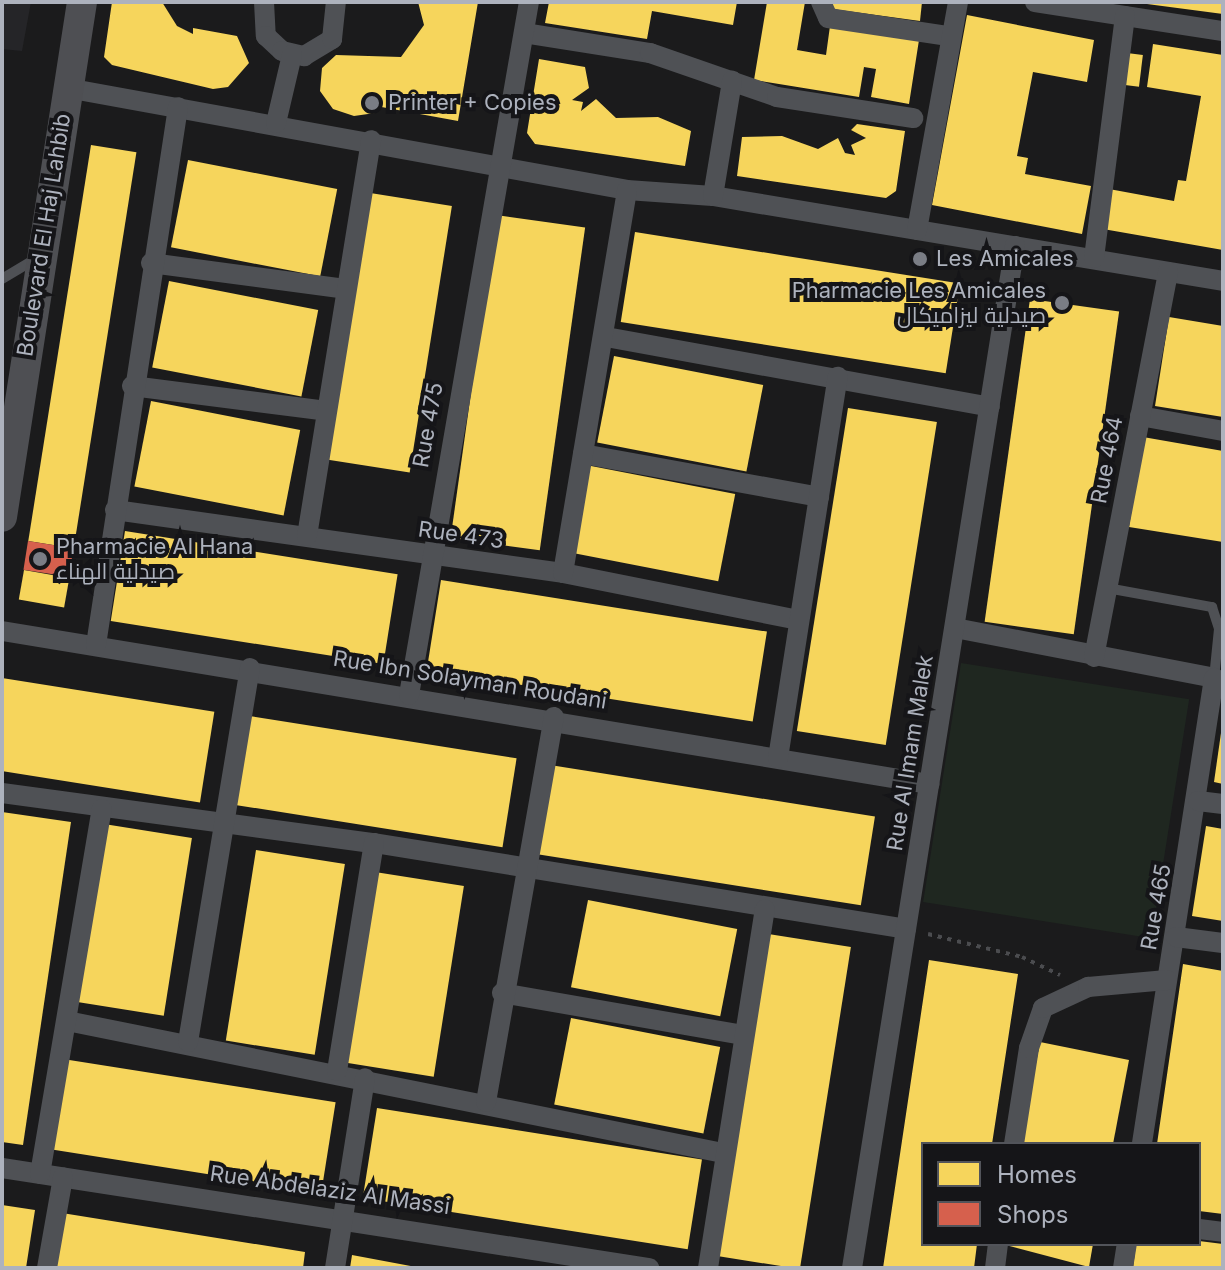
<!DOCTYPE html>
<meta charset="utf-8">
<style>
body{margin:0}
#map{position:relative;width:1225px;height:1270px;overflow:hidden;background:#1b1b1c;font-family:Inter,Cairo,sans-serif}
div>[style]{position:absolute}
[style*='--x']{left:calc(var(--x)*1px);top:calc(var(--y)*1px);width:calc(var(--w)*1px);rotate:calc(var(--a)*1deg)}
.built>*{inset:0;background:#252528}
.green>*{inset:0;background:#1f2720;transform-origin:0 0}
.homes>*{inset:0;background:#f6d55c;transform-origin:0 0}
.shops>*{inset:0;background:#d6604d;transform-origin:0 0}
.path>*{height:4px;margin-top:-2px;transform-origin:0;background:repeating-linear-gradient(90deg,#4b4c4f 0 4px,transparent 0 10px)}
.lane>*{height:10px;margin:-5px;padding:0 5px;transform-origin:5px;border-radius:5px;background:#4f5155}
.street>*{height:20px;margin:-10px;padding:0 10px;transform-origin:10px;border-radius:10px;background:#4f5155}
.secondary>*{height:30px;margin:-15px;padding:0 15px;transform-origin:15px;border-radius:15px;background:#4e4f53}
.dots>*{width:22px;height:22px;translate:-50% -50%;box-sizing:border-box;border:4px solid #151518;border-radius:50%}
span{translate:-50% -50%;white-space:nowrap;text-align:center;line-height:1.15;-webkit-text-stroke:8px #151518;paint-order:stroke}
.poi-label{font-size:22px;color:#adb2bd}
.left{translate:0 -50%;text-align:left}
.right{translate:-100% -50%;text-align:right}
.street-label{font-size:22px;color:#adb2bd}
.frame{position:absolute;inset:0;border:4px solid #adb2bd;pointer-events:none}
.legend{position:absolute;left:921px;top:1142px;width:280px;height:104px;box-sizing:border-box;background:#151518;border:2px solid #52545a;margin:0;padding:10px 14px;list-style:none;font-size:24px;color:#adb2bd}
.legend li{display:flex;align-items:center;gap:16px;height:40px}
.legend b{width:40px;border:2px solid #52545a}
</style>
<div id="map">
<div class="built">
<div style="clip-path:polygon(2px 2px,31px 2px,22px 51px,2px 49px)"></div>
</div>
<div class="green">
<div style="left:961px;top:663px;width:231px;height:242px;rotate:9deg"></div>
</div>
<div class="homes">
<div style="clip-path:polygon(112px 2px,162px 2px,177px 26px,193px 34px,193px 28px,237px 36px,249px 63px,228px 87px,213px 89px,112px 65px,104px 57px)"></div>
<div style="clip-path:polygon(418px 2px,478px 2px,458px 121px,376px 106px,375px 113px,354px 116px,333px 109px,320px 91px,322px 68px,336px 55px,401px 57px,424px 25px)"></div>
<div style="clip-path:polygon(549px 2px,737px 2px,733px 25px,652px 11px,647px 39px,545px 23px)"></div>
<div style="clip-path:polygon(767px 2px,805px 2px,797px 50px,826px 55px,830px 26px,919px 40px,909px 104px,871px 97px,876px 69px,864px 67px,859px 97px,754px 80px)"></div>
<div style="clip-path:polygon(826px 2px,922px 2px,920px 21px,825px 8px)"></div>
<div style="clip-path:polygon(1147px 2px,1223px 2px,1223px 14px,1147px 4px)"></div>
<div style="clip-path:polygon(967px 15px,1094px 40px,1087px 82px,1033px 72px,1017px 156px,1028px 158px,1025px 174px,1091px 186px,1082px 234px,932px 205px)"></div>
<div style="clip-path:polygon(1153px 44px,1223px 55px,1223px 250px,1103px 229px,1109px 189px,1174px 201px,1178px 180px,1186px 181px,1201px 96px,1147px 87px)"></div>
<div style="left:1127px;top:53px;width:16px;height:32px;rotate:7deg"></div>
<div style="clip-path:polygon(539px 59px,585px 67px,589px 88px,572px 100px,583px 102px,581px 111px,596px 99px,616px 118px,658px 117px,691px 131px,685px 166px,535px 144px,527px 133px)"></div>
<div style="clip-path:polygon(857px 124px,905px 131px,896px 191px,886px 198px,737px 176px,742px 137px,782px 136px,818px 149px,838px 138px,845px 153px,855px 155px,851px 145px,866px 138px,851px 130px)"></div>
<div style="left:91px;top:145px;width:46px;height:401px;rotate:9deg"></div>
<div style="left:188px;top:160px;width:152px;height:89px;rotate:11deg"></div>
<div style="left:364px;top:192px;width:89px;height:270px;rotate:9deg"></div>
<div style="left:496px;top:215px;width:90px;height:326px;rotate:8deg"></div>
<div style="left:635px;top:232px;width:329px;height:91px;rotate:9deg"></div>
<div style="left:169px;top:281px;width:152px;height:88px;rotate:11deg"></div>
<div style="left:1030px;top:299px;width:90px;height:326px;rotate:8deg"></div>
<div style="clip-path:polygon(1169px 317px,1223px 326px,1223px 417px,1155px 406px)"></div>
<div style="left:614px;top:356px;width:152px;height:88px;rotate:11deg"></div>
<div style="left:151px;top:401px;width:152px;height:87px;rotate:11deg"></div>
<div style="left:848px;top:408px;width:90px;height:327px;rotate:9deg"></div>
<div style="clip-path:polygon(1143px 437px,1223px 451px,1223px 542px,1129px 527px)"></div>
<div style="left:586px;top:465px;width:152px;height:89px;rotate:11deg"></div>
<div style="left:125px;top:531px;width:276px;height:91px;rotate:9deg"></div>
<div style="left:24px;top:570px;width:46px;height:30px;rotate:10deg"></div>
<div style="left:441px;top:580px;width:330px;height:91px;rotate:9deg"></div>
<div style="left:2px;top:678px;width:215px;height:92px;rotate:9deg"></div>
<div style="left:243px;top:715px;width:277px;height:90px;rotate:9deg"></div>
<div style="clip-path:polygon(1221px 733px,1223px 733px,1223px 784px,1214px 782px)"></div>
<div style="left:550px;top:765px;width:329px;height:90px;rotate:9deg"></div>
<div style="clip-path:polygon(2px 812px,71px 822px,23px 1145px,2px 1142px)"></div>
<div style="left:104px;top:824px;width:89px;height:180px;rotate:9deg"></div>
<div style="clip-path:polygon(1206px 826px,1223px 829px,1223px 921px,1192px 916px)"></div>
<div style="left:256px;top:850px;width:90px;height:193px;rotate:9deg"></div>
<div style="left:375px;top:872px;width:90px;height:193px;rotate:9deg"></div>
<div style="left:588px;top:900px;width:152px;height:89px;rotate:11deg"></div>
<div style="left:762px;top:933px;width:90px;height:326px;rotate:9deg"></div>
<div style="clip-path:polygon(929px 960px,1018px 974px,992px 1144px,923px 1144px,923px 1244px,977px 1244px,974px 1268px,883px 1268px)"></div>
<div style="clip-path:polygon(1183px 964px,1223px 971px,1223px 1214px,1199px 1211px,1199px 1144px,1157px 1144px)"></div>
<div style="left:571px;top:1018px;width:152px;height:88px;rotate:11deg"></div>
<div style="clip-path:polygon(1040px 1042px,1129px 1060px,1113px 1144px,1021px 1144px)"></div>
<div style="left:63px;top:1059px;width:276px;height:91px;rotate:9deg"></div>
<div style="left:377px;top:1108px;width:329px;height:91px;rotate:9deg"></div>
<div style="clip-path:polygon(2px 1205px,35px 1210px,26px 1268px,2px 1268px)"></div>
<div style="clip-path:polygon(62px 1213px,305px 1252px,303px 1268px,53px 1268px)"></div>
<div style="clip-path:polygon(1199px 1241px,1223px 1244px,1223px 1268px,1133px 1268px,1136px 1244px)"></div>
<div style="clip-path:polygon(1002px 1244px,1093px 1244px,1089px 1267px)"></div>
<div style="clip-path:polygon(352px 1255px,416px 1267px,415px 1268px,350px 1268px)"></div>
</div>
<div class="shops">
<div style="left:28px;top:541px;width:46px;height:29px;rotate:9deg"></div>
</div>
<div class="path">
<div style="--x:928;--y:934;--w:97;--a:13.7"></div>
<div style="--x:1022;--y:957;--w:42;--a:25.3"></div>
</div>
<div class="lane">
<div style="--x:2;--y:279;--w:41;--a:-31"></div>
<div style="--x:1107;--y:588;--w:107;--a:10.3"></div>
<div style="--x:1212;--y:607;--w:23;--a:72"></div>
<div style="--x:1219;--y:629;--w:49;--a:95.8"></div>
</div>
<div class="street">
<div style="--x:264;--y:2;--w:34;--a:87"></div>
<div style="--x:266;--y:36;--w:22;--a:43"></div>
<div style="--x:282;--y:51;--w:23;--a:13"></div>
<div style="--x:304;--y:56;--w:33;--a:-31"></div>
<div style="--x:332;--y:39;--w:37;--a:-84"></div>
<div style="--x:821;--y:2;--w:17;--a:66"></div>
<div style="--x:828;--y:18;--w:122;--a:8.5"></div>
<div style="--x:1035;--y:2;--w:190;--a:8.8"></div>
<div style="--x:524;--y:33;--w:128;--a:9"></div>
<div style="--x:650;--y:53;--w:134;--a:19.1"></div>
<div style="--x:777;--y:97;--w:138;--a:8.8"></div>
<div style="--x:67;--y:88;--w:569;--a:10.32"></div>
<div style="--x:627;--y:190;--w:86;--a:4"></div>
<div style="--x:713;--y:196;--w:517;--a:9.46"></div>
<div style="--x:276;--y:123;--w:70;--a:-76.8"></div>
<div style="--x:713;--y:196;--w:117;--a:-80.6"></div>
<div style="--x:917;--y:230;--w:232;--a:-79.8"></div>
<div style="--x:1094;--y:258;--w:244;--a:-82.7"></div>
<div style="--x:151;--y:263;--w:196;--a:7.6"></div>
<div style="--x:606;--y:337;--w:390;--a:10.3"></div>
<div style="--x:132;--y:386;--w:196;--a:7.3"></div>
<div style="--x:1140;--y:416;--w:84;--a:10.2"></div>
<div style="--x:583;--y:454;--w:240;--a:10.3"></div>
<div style="--x:115;--y:510;--w:452;--a:8"></div>
<div style="--x:563;--y:573;--w:240;--a:11.3"></div>
<div style="--x:307;--y:536;--w:401;--a:-80.8"></div>
<div style="--x:563;--y:573;--w:388;--a:-80.5"></div>
<div style="--x:955;--y:628;--w:264;--a:10.9"></div>
<div style="--x:1214;--y:678;--w:472;--a:98.8"></div>
<div style="--x:2;--y:631;--w:940;--a:9.37"></div>
<div style="--x:96;--y:645;--w:544;--a:-81.33"></div>
<div style="--x:1094;--y:657;--w:392;--a:-79.1"></div>
<div style="--x:409;--y:695;--w:703;--a:-80.18"></div>
<div style="--x:778;--y:758;--w:386;--a:-81.1"></div>
<div style="--x:2;--y:793;--w:375;--a:7.7"></div>
<div style="--x:374;--y:843;--w:539;--a:9.18"></div>
<div style="--x:1198;--y:801;--w:25;--a:7"></div>
<div style="--x:1176;--y:937;--w:47;--a:7.3"></div>
<div style="--x:502;--y:993;--w:244;--a:9.9"></div>
<div style="--x:67;--y:1021;--w:669;--a:11.38"></div>
<div style="--x:188;--y:1042;--w:379;--a:-80.6"></div>
<div style="--x:337;--y:1071;--w:231;--a:-80.8"></div>
<div style="--x:486;--y:1102;--w:391;--a:-80"></div>
<div style="--x:1014;--y:1144;--w:97;--a:-81.1"></div>
<div style="--x:1029;--y:1048;--w:42;--a:-70.7"></div>
<div style="--x:1043;--y:1008;--w:50;--a:-25"></div>
<div style="--x:1088;--y:987;--w:79;--a:-5.1"></div>
<div style="--x:2;--y:1168;--w:655;--a:8.79"></div>
<div style="--x:40;--y:1174;--w:370;--a:-80.4"></div>
<div style="--x:1199;--y:1229;--w:24;--a:7"></div>
<div style="--x:47;--y:1268;--w:92;--a:-80"></div>
<div style="--x:335;--y:1268;--w:192;--a:-81"></div>
<div style="--x:708;--y:1268;--w:363;--a:-81"></div>
<div style="--x:852;--y:1268;--w:1035;--a:-80.94"></div>
<div style="--x:995;--y:1268;--w:24;--a:-83"></div>
<div style="--x:1123;--y:1268;--w:24;--a:-81"></div>
</div>
<div class="secondary">
<div style="--x:2;--y:517;--w:521;--a:-81.17"></div>
</div>
<div class="dots">
<div style="left:372px;top:103px;background:#7a7d85"></div>
<div style="left:920px;top:259px;background:#7a7d85"></div>
<div style="left:1062px;top:303px;background:#7a7d85"></div>
<div style="left:40px;top:559px;background:#7a7d85"></div>
</div>
<div class="poi-label">
<span class="left" style="left:388px;top:103px">Printer + Copies</span>
<span class="left" style="left:936px;top:259px">Les Amicales</span>
<span class="right" style="left:1046px;top:303px">Pharmacie Les Amicales<br>صيدلية ليزاميكال</span>
<span class="left" style="left:56px;top:559px">Pharmacie Al Hana<br>صيدلية الهناء</span>
</div>
<div class="street-label">
<span style="left:44px;top:235px;rotate:-81deg">Boulevard El Haj Lahbib</span>
<span style="left:428px;top:425px;rotate:-80deg">Rue 475</span>
<span style="left:1107px;top:460px;rotate:-79deg">Rue 464</span>
<span style="left:461px;top:535px;rotate:8deg">Rue 473</span>
<span style="left:470px;top:680px;rotate:9deg">Rue Ibn Solayman Roudani</span>
<span style="left:910px;top:753px;rotate:-81deg">Rue Al Imam Malek</span>
<span style="left:1156px;top:907px;rotate:-80deg">Rue 465</span>
<span style="left:330px;top:1190px;rotate:8deg">Rue Abdelaziz Al Massi</span>
</div>
<div class="frame"></div>
<ul class="legend">
<li><b style="height:22px;background:#f6d55c"></b>Homes</li>
<li><b style="height:22px;background:#d6604d"></b>Shops</li>
</ul>
</div>
